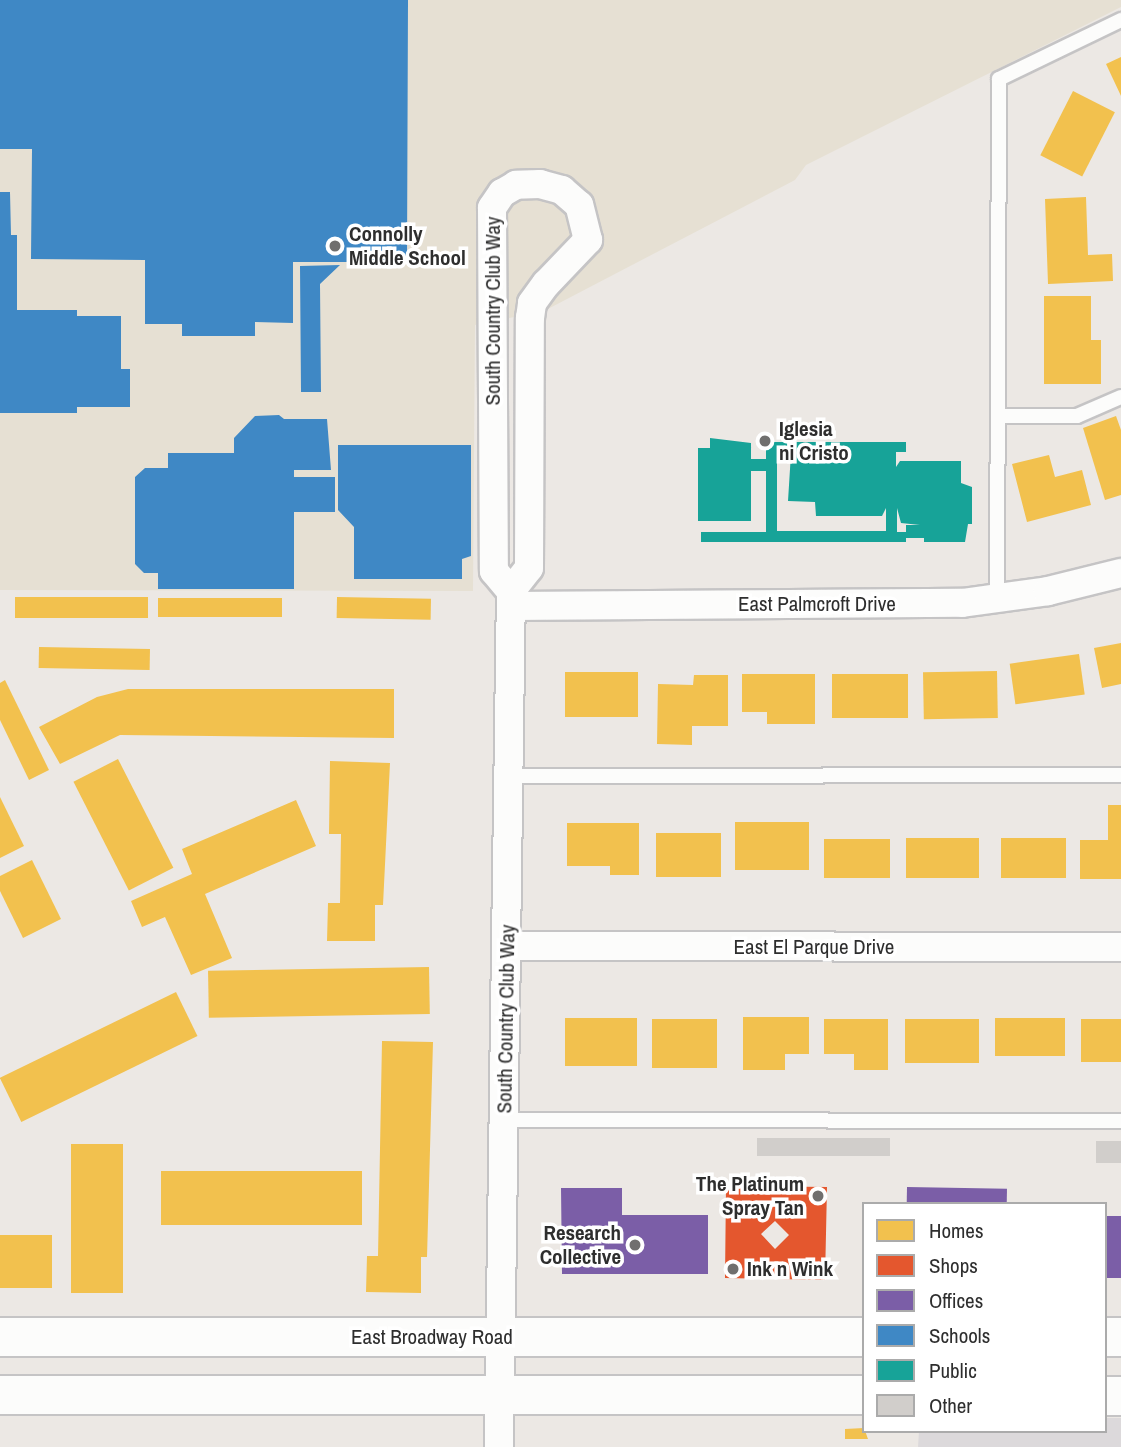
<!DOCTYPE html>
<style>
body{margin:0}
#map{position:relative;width:1121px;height:1447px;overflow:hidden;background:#ece8e4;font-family:"Archivo Narrow",sans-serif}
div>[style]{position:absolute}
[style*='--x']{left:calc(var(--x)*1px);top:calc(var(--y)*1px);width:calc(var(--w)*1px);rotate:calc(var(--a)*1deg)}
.industrial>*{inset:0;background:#dcd9db}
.education>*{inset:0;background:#e6e0d3}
.homes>*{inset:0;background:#f2c14e;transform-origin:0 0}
.shops>*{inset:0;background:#e4572e}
.offices>*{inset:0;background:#7b5ea7;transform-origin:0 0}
.schools>*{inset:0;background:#3f88c5}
.public>*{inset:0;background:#17a398}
.building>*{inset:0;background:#d1cecb;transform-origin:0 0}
.roads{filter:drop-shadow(2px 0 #c5c4c5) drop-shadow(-2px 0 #c5c4c5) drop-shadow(0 2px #c5c4c5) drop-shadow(0 -2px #c5c4c5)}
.lane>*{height:14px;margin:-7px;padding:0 7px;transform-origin:7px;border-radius:7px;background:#fcfcfb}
.street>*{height:28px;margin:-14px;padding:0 14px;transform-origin:14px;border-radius:14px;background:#fcfcfb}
.secondary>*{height:38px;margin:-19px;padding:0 19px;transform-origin:19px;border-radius:19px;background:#fcfcfb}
.dots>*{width:19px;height:19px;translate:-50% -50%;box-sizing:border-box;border:4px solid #fff;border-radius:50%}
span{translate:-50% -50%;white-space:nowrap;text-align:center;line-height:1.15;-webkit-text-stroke:7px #fff;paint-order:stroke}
.poi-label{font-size:21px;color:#2e2e2e;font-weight:700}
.left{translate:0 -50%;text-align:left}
.right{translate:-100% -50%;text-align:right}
.street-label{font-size:21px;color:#2e2e2e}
.legend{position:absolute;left:862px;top:1202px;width:245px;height:231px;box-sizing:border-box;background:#fff;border:2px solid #ababab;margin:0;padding:9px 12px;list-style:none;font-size:21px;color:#2e2e2e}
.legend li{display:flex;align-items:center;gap:14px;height:35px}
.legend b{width:35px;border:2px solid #ababab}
</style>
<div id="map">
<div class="industrial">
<div style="clip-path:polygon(1105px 1418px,1121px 1418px,1121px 1447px,918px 1447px,919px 1431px,1105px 1431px)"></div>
</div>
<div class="education">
<div style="clip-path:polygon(0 0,1121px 0,1121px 7px,806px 165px,795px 180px,544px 311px,475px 325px,473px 591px,0 590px)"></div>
</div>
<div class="homes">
<div style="clip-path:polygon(1121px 57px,1121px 96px,1106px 64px)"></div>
<div style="left:1073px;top:91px;width:47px;height:72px;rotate:27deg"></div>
<div style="clip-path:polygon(1086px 197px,1088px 255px,1112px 254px,1113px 281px,1048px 284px,1045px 199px)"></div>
<div style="clip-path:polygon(1044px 296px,1091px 296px,1091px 340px,1101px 340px,1101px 384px,1044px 384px)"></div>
<div style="clip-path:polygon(1116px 416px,1121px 430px,1121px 495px,1105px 500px,1083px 428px)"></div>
<div style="clip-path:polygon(1049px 455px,1055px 477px,1082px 470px,1091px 505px,1027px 522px,1012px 464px)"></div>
<div style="left:15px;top:597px;width:133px;height:21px"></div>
<div style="left:337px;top:597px;width:94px;height:21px;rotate:1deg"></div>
<div style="left:282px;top:598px;width:19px;height:124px;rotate:90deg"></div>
<div style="clip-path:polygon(1121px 643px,1121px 684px,1102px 688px,1094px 648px)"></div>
<div style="left:39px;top:647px;width:111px;height:21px;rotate:1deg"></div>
<div style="left:1079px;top:654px;width:41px;height:70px;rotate:82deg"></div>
<div style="left:997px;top:671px;width:47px;height:74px;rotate:89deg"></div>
<div style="left:565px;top:672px;width:73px;height:45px"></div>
<div style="clip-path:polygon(742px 674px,815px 674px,815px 724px,767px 724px,767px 712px,742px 712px)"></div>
<div style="left:832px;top:674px;width:76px;height:44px"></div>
<div style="clip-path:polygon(694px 675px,728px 675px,728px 726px,692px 726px,692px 745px,657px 744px,658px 684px,693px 685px)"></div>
<div style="clip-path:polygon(5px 680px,49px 770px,29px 780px,0 720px,0 683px)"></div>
<div style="clip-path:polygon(128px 689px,394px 689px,394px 738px,120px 735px,60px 764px,39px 727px,97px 697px)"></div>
<div style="left:118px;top:759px;width:122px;height:50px;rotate:63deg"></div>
<div style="clip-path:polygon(330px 761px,390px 763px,383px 905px,375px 905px,375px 941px,327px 941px,328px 903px,340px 903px,341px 834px,329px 834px)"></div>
<div style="clip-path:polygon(0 797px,24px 846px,0 858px)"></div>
<div style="clip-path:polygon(296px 800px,316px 846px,205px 894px,232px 958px,191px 975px,165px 917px,142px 927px,131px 901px,192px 874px,182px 849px)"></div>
<div style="clip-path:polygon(1108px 805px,1121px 805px,1121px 879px,1080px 879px,1080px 840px,1108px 840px)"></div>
<div style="left:735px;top:822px;width:74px;height:48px"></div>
<div style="clip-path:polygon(567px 823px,639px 823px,639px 875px,610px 875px,610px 866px,567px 866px)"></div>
<div style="left:656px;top:833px;width:65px;height:44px"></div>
<div style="left:906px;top:838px;width:73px;height:40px"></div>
<div style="left:1001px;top:838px;width:65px;height:40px"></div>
<div style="left:824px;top:839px;width:66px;height:39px"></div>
<div style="clip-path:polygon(32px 860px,61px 919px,23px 938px,0 891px,0 876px)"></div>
<div style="left:429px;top:967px;width:47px;height:221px;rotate:89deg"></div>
<div style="left:176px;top:992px;width:49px;height:196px;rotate:64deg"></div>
<div style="clip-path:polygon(743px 1017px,809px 1017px,809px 1054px,785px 1054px,785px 1070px,743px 1070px)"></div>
<div style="left:565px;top:1018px;width:72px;height:48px"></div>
<div style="left:995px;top:1018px;width:70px;height:38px"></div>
<div style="left:652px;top:1019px;width:65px;height:49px"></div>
<div style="clip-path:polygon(824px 1019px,888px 1019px,888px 1070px,854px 1070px,854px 1054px,824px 1054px)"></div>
<div style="left:905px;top:1019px;width:74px;height:44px"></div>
<div style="left:1081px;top:1019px;width:40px;height:43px"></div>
<div style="clip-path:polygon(382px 1041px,433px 1042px,427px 1257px,421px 1257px,421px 1293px,366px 1292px,367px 1256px,378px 1256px)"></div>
<div style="left:71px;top:1144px;width:52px;height:149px"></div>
<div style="left:161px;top:1171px;width:201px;height:54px"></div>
<div style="left:0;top:1235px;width:52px;height:53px"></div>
<div style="clip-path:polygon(864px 1428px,868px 1439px,845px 1439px,845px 1429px)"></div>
</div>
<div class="shops">
<div style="clip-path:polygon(evenodd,726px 1186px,827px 1187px,825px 1280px,725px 1278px,726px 1186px,775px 1221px,789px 1235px,775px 1249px,761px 1234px,775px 1221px)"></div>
</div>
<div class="offices">
<div style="left:907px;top:1187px;width:100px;height:17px;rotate:1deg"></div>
<div style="clip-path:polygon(561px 1188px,622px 1188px,622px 1215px,708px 1215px,708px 1274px,562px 1274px)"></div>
<div style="left:1105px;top:1216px;width:16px;height:62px"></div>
</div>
<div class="schools">
<div style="clip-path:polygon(0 0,408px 0,407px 262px,293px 262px,293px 323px,255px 322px,255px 336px,182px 336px,182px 324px,145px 324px,145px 260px,31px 259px,32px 149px,0 149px)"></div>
<div style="clip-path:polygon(0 192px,10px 192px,11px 235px,17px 235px,17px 310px,77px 310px,77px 316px,121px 316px,121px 369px,130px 369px,130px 407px,77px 407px,77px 413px,0 413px)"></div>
<div style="clip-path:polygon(340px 265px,320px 284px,321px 392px,301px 392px,300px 266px)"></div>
<div style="clip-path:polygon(279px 415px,284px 419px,327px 419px,331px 470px,294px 470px,294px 477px,335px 477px,335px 512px,294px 512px,294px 589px,158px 589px,158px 573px,144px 573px,135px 564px,135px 477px,145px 468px,168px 468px,168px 453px,234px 453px,234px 438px,255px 416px)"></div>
<div style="clip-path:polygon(338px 445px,471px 445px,471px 556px,462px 559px,462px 579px,354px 579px,354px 527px,338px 510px)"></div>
</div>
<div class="public">
<div style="clip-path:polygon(evenodd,710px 438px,751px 443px,751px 459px,766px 459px,766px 442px,906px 442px,906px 452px,896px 452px,896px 467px,900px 461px,961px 461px,961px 483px,972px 487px,972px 524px,968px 524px,965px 542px,924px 542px,924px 538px,906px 538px,906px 542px,701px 542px,701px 532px,766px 532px,766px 471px,751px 471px,751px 521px,698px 521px,698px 448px,710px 448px,710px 438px,777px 453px,791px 453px,788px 501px,815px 502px,816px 516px,882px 516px,886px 508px,886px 531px,777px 531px,777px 453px,710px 438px,897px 508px,901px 523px,920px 525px,906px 525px,906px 532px,897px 532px,897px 508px)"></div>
</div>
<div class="building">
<div style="left:890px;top:1138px;width:18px;height:133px;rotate:90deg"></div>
<div style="left:1096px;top:1141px;width:25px;height:22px"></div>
</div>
<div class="roads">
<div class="lane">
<div style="--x:1000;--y:416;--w:77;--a:0"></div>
<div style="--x:1077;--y:416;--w:48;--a:-23.4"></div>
<div style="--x:997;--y:599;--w:520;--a:-89.78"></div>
<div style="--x:999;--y:79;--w:136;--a:-25.8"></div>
<div style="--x:509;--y:776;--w:612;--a:-0.09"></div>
<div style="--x:504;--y:1120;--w:617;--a:0.09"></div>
</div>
<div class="street">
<div style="--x:511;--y:606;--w:451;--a:-0.4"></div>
<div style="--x:962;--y:603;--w:87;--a:-7.9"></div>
<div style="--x:1048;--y:591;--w:75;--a:-13.9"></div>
<div style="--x:507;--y:946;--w:614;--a:0.09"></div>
<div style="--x:499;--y:1447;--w:856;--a:-89.2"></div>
<div style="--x:511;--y:591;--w:29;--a:-52"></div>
<div style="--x:529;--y:568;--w:250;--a:-89.8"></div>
<div style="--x:530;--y:318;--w:15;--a:-82"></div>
<div style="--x:532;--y:303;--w:24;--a:-54"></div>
<div style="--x:546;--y:284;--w:61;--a:-46.3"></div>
<div style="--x:588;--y:240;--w:36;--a:-104"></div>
<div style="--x:579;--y:205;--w:23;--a:-139"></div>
<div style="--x:562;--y:190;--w:23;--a:-165"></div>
<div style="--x:540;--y:184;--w:24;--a:178"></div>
<div style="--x:516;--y:185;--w:16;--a:150"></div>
<div style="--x:502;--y:193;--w:18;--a:124"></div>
<div style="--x:492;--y:208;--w:363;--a:89.7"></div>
<div style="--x:494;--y:571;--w:26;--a:50"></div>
</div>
<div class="secondary">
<div style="--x:0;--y:1337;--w:864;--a:0"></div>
<div style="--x:1105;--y:1337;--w:16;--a:0"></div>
<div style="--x:0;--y:1395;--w:864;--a:0"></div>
<div style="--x:1105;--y:1396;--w:16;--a:0"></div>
</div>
</div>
<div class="dots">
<div style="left:335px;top:246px;background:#706f6e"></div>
<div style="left:765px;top:441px;background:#706f6e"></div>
<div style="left:818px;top:1196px;background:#706f6e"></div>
<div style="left:635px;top:1245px;background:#706f6e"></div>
<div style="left:733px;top:1269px;background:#706f6e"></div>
</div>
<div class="poi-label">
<span class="left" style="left:349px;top:246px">Connolly<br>Middle School</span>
<span class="left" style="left:779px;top:441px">Iglesia<br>ni Cristo</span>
<span class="right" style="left:804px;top:1196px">The Platinum<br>Spray Tan</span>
<span class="right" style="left:621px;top:1245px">Research<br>Collective</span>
<span class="left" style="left:747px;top:1269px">Ink n Wink</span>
</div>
<div class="street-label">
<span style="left:493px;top:311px;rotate:-90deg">South Country Club Way</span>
<span style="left:817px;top:604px">East Palmcroft Drive</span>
<span style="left:814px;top:947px">East El Parque Drive</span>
<span style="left:506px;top:1019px;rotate:-89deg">South Country Club Way</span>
<span style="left:432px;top:1337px">East Broadway Road</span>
</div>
<ul class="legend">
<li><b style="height:19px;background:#f2c14e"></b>Homes</li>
<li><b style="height:19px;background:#e4572e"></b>Shops</li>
<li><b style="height:19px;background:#7b5ea7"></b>Offices</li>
<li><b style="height:19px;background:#3f88c5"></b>Schools</li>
<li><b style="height:19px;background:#17a398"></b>Public</li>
<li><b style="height:19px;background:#d1cecb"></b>Other</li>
</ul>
</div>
